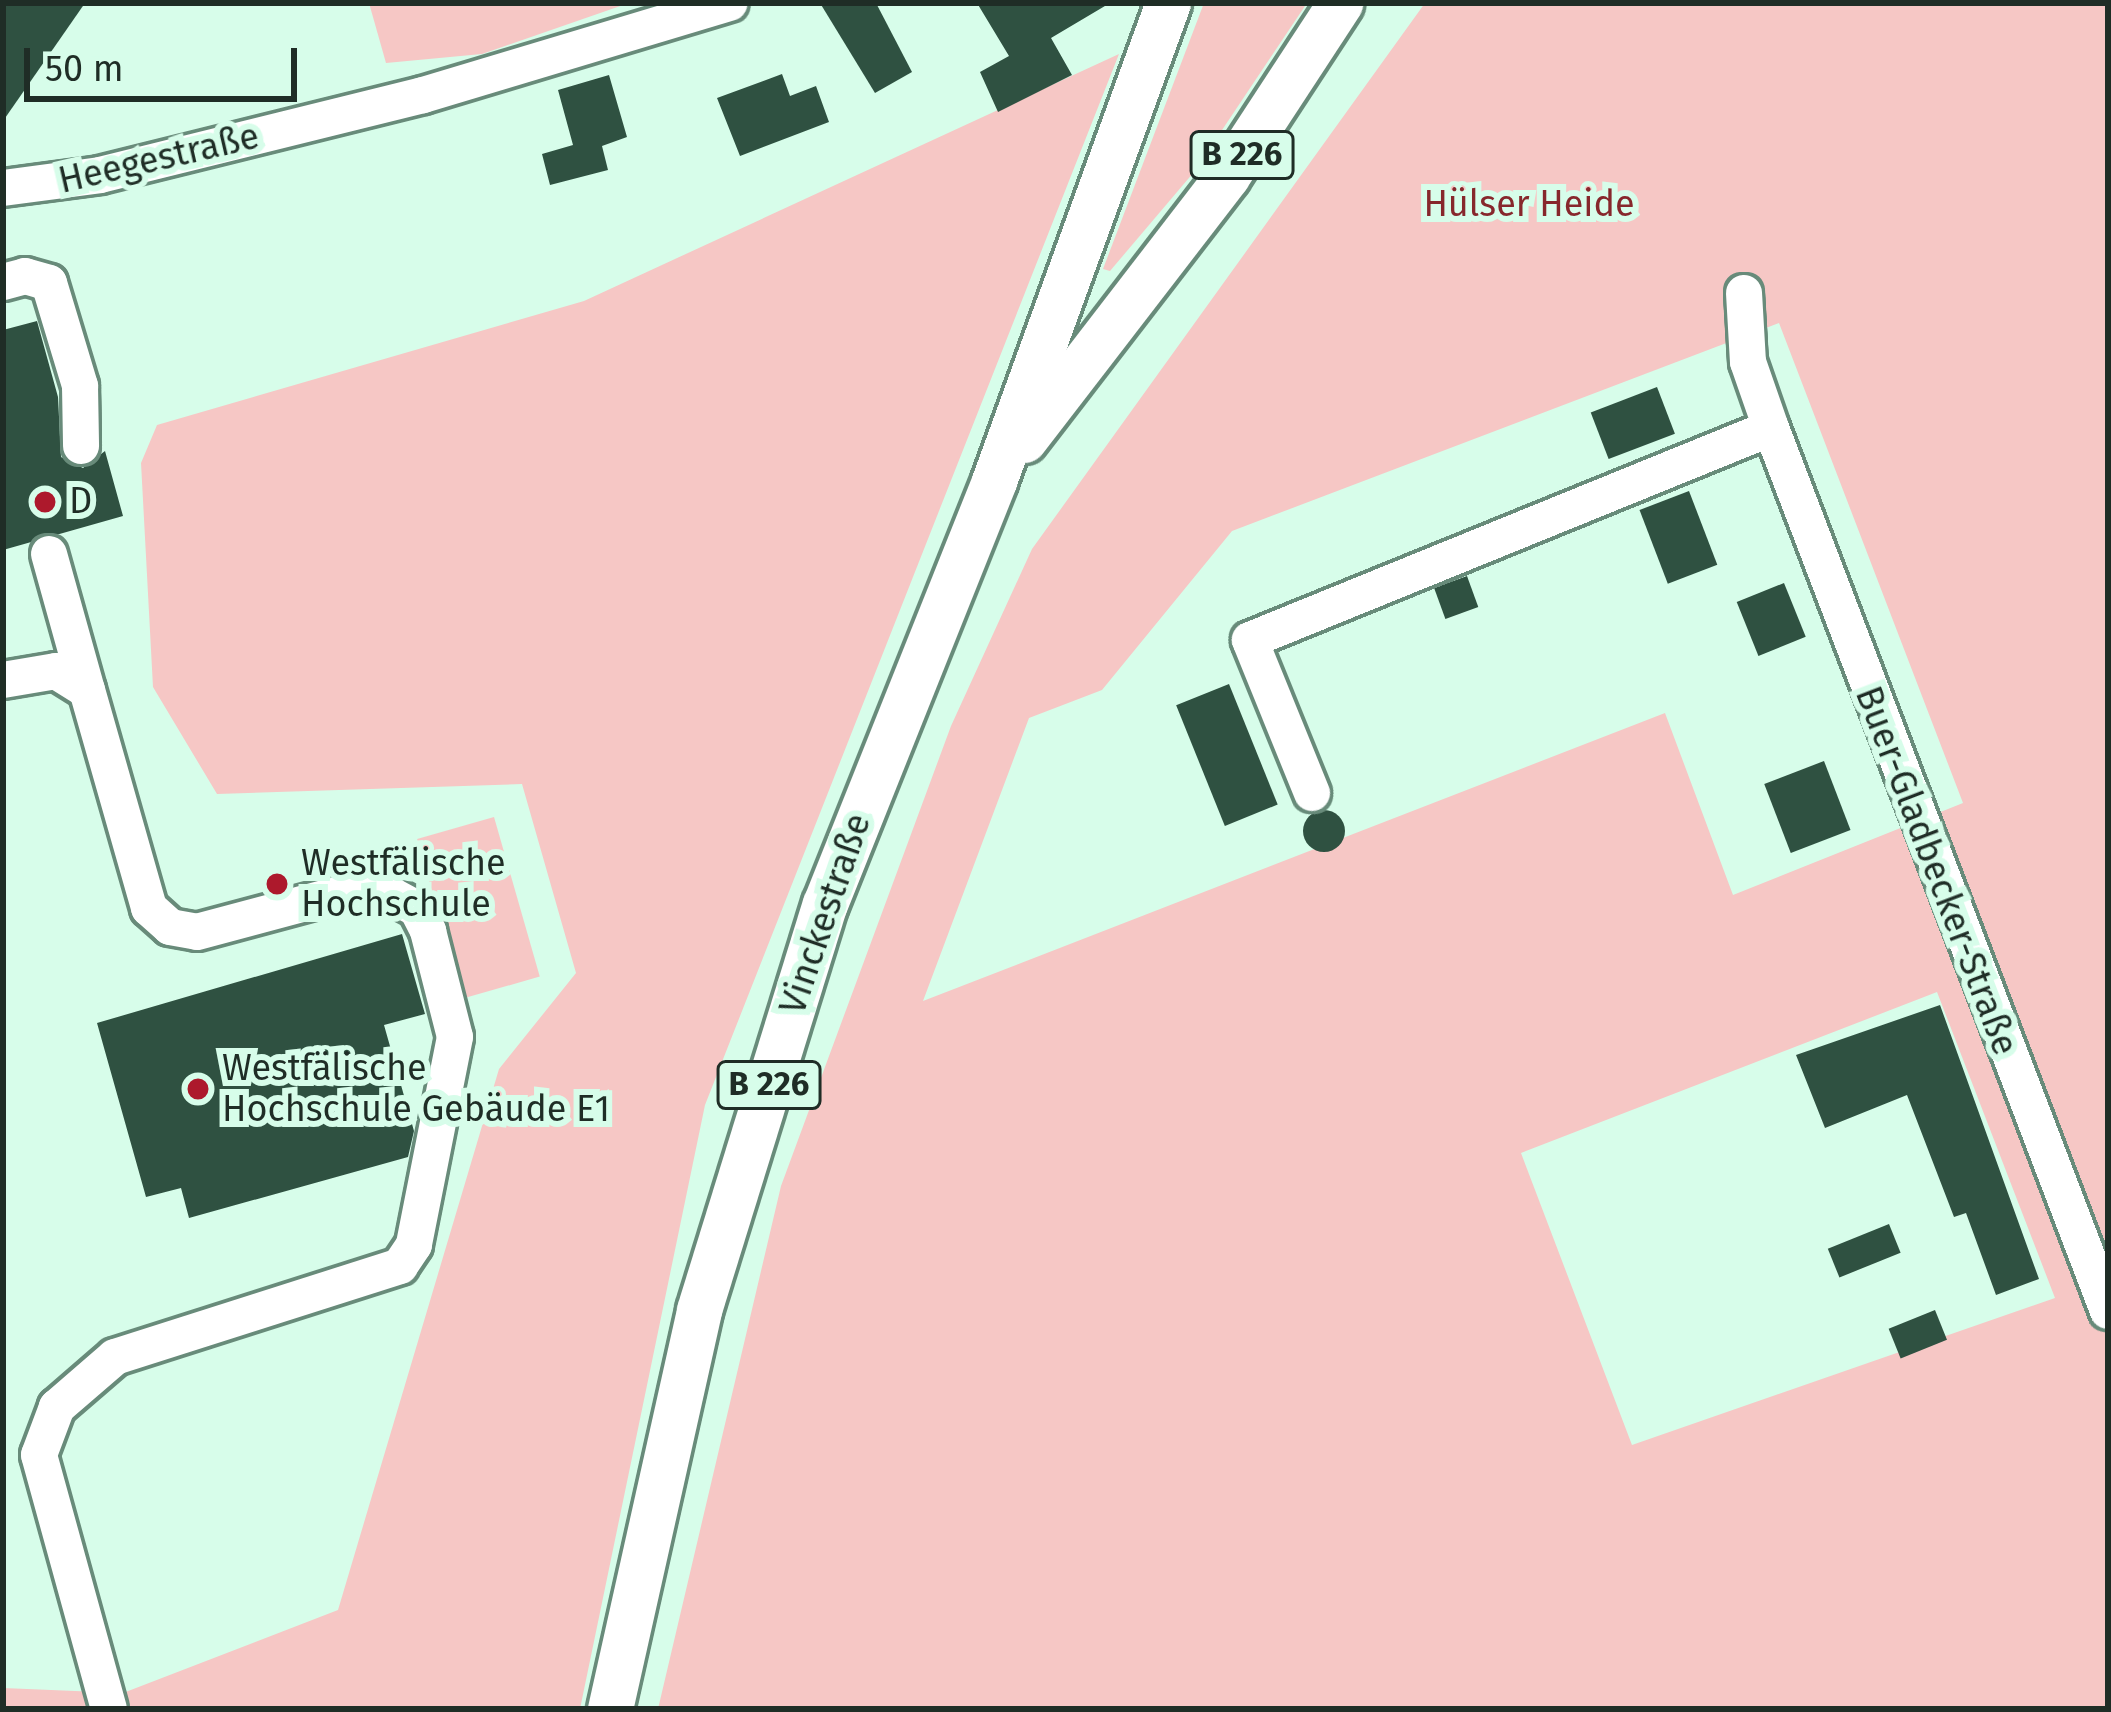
<!DOCTYPE html>
<meta charset="utf-8">
<style>
body{margin:0}
#map{position:relative;width:2111px;height:1712px;overflow:hidden;background:#d7fdea;font-family:"Fira Sans",sans-serif}
div>[style]{position:absolute}
[style*='--x']{left:calc(var(--x)*1px);top:calc(var(--y)*1px);width:calc(var(--w)*1px);rotate:calc(var(--a)*1deg)}
.green>*{inset:0;background:#f6c7c5;transform-origin:0 0}
.building>*{inset:0;background:#2f5141;transform-origin:0 0}
.round{border-radius:50%}
.roads{filter:drop-shadow(3px 0 #688b7a) drop-shadow(-3px 0 #688b7a) drop-shadow(0 3px #688b7a) drop-shadow(0 -3px #688b7a)}
.minor>*{height:36px;margin:-18px;padding:0 18px;transform-origin:18px;border-radius:18px;background:#fff}
.major>*{height:45px;margin:-22.5px;padding:0 22.5px;transform-origin:22.5px;border-radius:22.5px;background:#fff}
.dots>*{width:33px;height:33px;translate:-50% -50%;box-sizing:border-box;border:6px solid #d7fdea;border-radius:50%}
span{translate:-50% -50%;white-space:nowrap;text-align:center;line-height:1.15;-webkit-text-stroke:12px #d7fdea;paint-order:stroke}
.shield-label span{padding:3px 9px;background:#d7fdea;border:3px solid;border-radius:9px;-webkit-text-stroke-width:0}
.shield-label{font-size:33px;color:#1f2d26;font-weight:700}
.street-label{font-size:36px;color:#1f2d26}
.park-label{font-size:36px;color:#87272c}
.poi-label{font-size:36px;color:#1f2d26}
.left{translate:0 -50%;text-align:left}
.frame{position:absolute;inset:0;border:6px solid #1f2d26;pointer-events:none}
.scale{position:absolute;left:24px;top:48px;width:273px;height:54px;box-sizing:border-box;border:6px solid #1f2d26;border-top:0;padding-left:15px;font-size:36px;line-height:42px;white-space:nowrap;color:#1f2d26;-webkit-text-stroke:9px #d7fdea;paint-order:stroke}
</style>
<div id="map">
<div class="green">
<div style="clip-path:polygon(369px 3px,629px 3px,482px 54px,386px 63px)"></div>
<div style="clip-path:polygon(1204px 3px,1307px 3px,1194px 172px,1110px 271px,1103px 269px)"></div>
<div style="clip-path:polygon(evenodd,1425px 3px,2108px 3px,2108px 1709px,658px 1709px,781px 1186px,951px 726px,1032px 549px,1425px 3px,1779px 323px,1963px 803px,1733px 895px,1665px 713px,923px 1001px,1029px 718px,1102px 690px,1232px 531px,1779px 323px,1425px 3px,1937px 992px,2055px 1298px,1632px 1445px,1521px 1153px,1937px 992px)"></div>
<div style="clip-path:polygon(1119px 54px,705px 1105px,580px 1709px,3px 1709px,3px 1688px,123px 1693px,338px 1610px,499px 1069px,576px 973px,522px 784px,217px 794px,153px 687px,141px 463px,157px 425px,584px 301px)"></div>
<div style="left:494px;top:817px;width:166px;height:80px;rotate:74deg"></div>
</div>
<div class="building">
<div style="clip-path:polygon(3px 3px,85px 3px,3px 121px)"></div>
<div style="clip-path:polygon(820px 3px,876px 3px,912px 72px,875px 93px)"></div>
<div style="clip-path:polygon(977px 3px,1110px 3px,1051px 38px,1072px 75px,998px 112px,980px 72px,1009px 56px)"></div>
<div style="clip-path:polygon(782px 74px,790px 96px,816px 86px,829px 122px,740px 156px,717px 98px)"></div>
<div style="clip-path:polygon(609px 75px,627px 137px,602px 146px,608px 170px,550px 185px,542px 154px,573px 145px,558px 90px)"></div>
<div style="clip-path:polygon(37px 321px,58px 397px,61px 457px,83px 468px,105px 451px,123px 516px,3px 550px,3px 330px)"></div>
<div style="left:1657px;top:387px;width:50px;height:71px;rotate:69deg"></div>
<div style="left:1689px;top:491px;width:79px;height:53px;rotate:69deg"></div>
<div style="left:1467px;top:576px;width:33px;height:35px;rotate:70deg"></div>
<div style="left:1784px;top:583px;width:58px;height:51px;rotate:68deg"></div>
<div style="left:1229px;top:684px;width:130px;height:57px;rotate:68deg"></div>
<div style="left:1824px;top:761px;width:74px;height:64px;rotate:69deg"></div>
<div class="round" style="left:1303px;top:810px;width:42px;height:42px"></div>
<div style="clip-path:polygon(402px 934px,425px 1014px,384px 1025px,414px 1131px,408px 1157px,189px 1218px,181px 1188px,146px 1197px,97px 1023px)"></div>
<div style="clip-path:polygon(1940px 1005px,2039px 1279px,1996px 1295px,1966px 1213px,1954px 1217px,1907px 1095px,1825px 1128px,1796px 1055px)"></div>
<div style="left:1889px;top:1224px;width:31px;height:66px;rotate:68deg"></div>
<div style="left:1935px;top:1310px;width:32px;height:50px;rotate:68deg"></div>
</div>
<div class="roads">
<div class="minor">
<div style="--x:3;--y:188;--w:98;--a:-7.6"></div>
<div style="--x:100;--y:175;--w:333;--a:-13.9"></div>
<div style="--x:423;--y:95;--w:320;--a:-16.7"></div>
<div style="--x:3;--y:282;--w:23;--a:-15"></div>
<div style="--x:25;--y:276;--w:25;--a:16"></div>
<div style="--x:49;--y:283;--w:108;--a:73.2"></div>
<div style="--x:80;--y:386;--w:60;--a:89"></div>
<div style="--x:1744;--y:293;--w:69;--a:86.7"></div>
<div style="--x:1748;--y:362;--w:70;--a:70.8"></div>
<div style="--x:1771;--y:428;--w:945;--a:69.11"></div>
<div style="--x:49;--y:554;--w:141;--a:74.4"></div>
<div style="--x:3;--y:680;--w:54;--a:-9.6"></div>
<div style="--x:56;--y:671;--w:36;--a:32"></div>
<div style="--x:87;--y:690;--w:227;--a:74.1"></div>
<div style="--x:149;--y:908;--w:28;--a:42"></div>
<div style="--x:170;--y:927;--w:27;--a:10"></div>
<div style="--x:197;--y:932;--w:167;--a:-15"></div>
<div style="--x:358;--y:889;--w:34;--a:10"></div>
<div style="--x:391;--y:895;--w:30;--a:28"></div>
<div style="--x:417;--y:909;--w:25;--a:63"></div>
<div style="--x:428;--y:931;--w:109;--a:75.7"></div>
<div style="--x:455;--y:1037;--w:212;--a:101.2"></div>
<div style="--x:414;--y:1245;--w:25;--a:124"></div>
<div style="--x:400;--y:1266;--w:299;--a:162.3"></div>
<div style="--x:115;--y:1357;--w:77;--a:139.2"></div>
<div style="--x:57;--y:1407;--w:51;--a:110.6"></div>
<div style="--x:39;--y:1455;--w:263;--a:74.6"></div>
<div style="--x:1312;--y:793;--w:165;--a:-112.1"></div>
<div style="--x:1250;--y:640;--w:562;--a:-22.14"></div>
</div>
<div class="major">
<div style="--x:1024;--y:440;--w:333;--a:-52.4"></div>
<div style="--x:1227;--y:176;--w:207;--a:-56.8"></div>
<div style="--x:610;--y:1709;--w:409;--a:-77.4"></div>
<div style="--x:699;--y:1310;--w:425;--a:-72.8"></div>
<div style="--x:825;--y:904;--w:456;--a:-68.2"></div>
<div style="--x:994;--y:481;--w:509;--a:-70"></div>
</div>
</div>
<div class="dots">
<div style="left:45px;top:502px;background:#ad192c"></div>
<div style="left:277px;top:884px;background:#ad192c"></div>
<div style="left:198px;top:1089px;background:#ad192c"></div>
</div>
<div class="shield-label">
<span style="left:1242px;top:155px">B 226</span>
<span style="left:769px;top:1085px">B 226</span>
</div>
<div class="street-label">
<span style="left:159px;top:159px;rotate:-13deg">Heegestraße</span>
<span style="left:1936px;top:871px;rotate:69deg">Buer-Gladbecker-Straße</span>
<span style="left:826px;top:914px;rotate:-71deg">Vinckestraße</span>
</div>
<div class="park-label">
<span style="left:1529px;top:205px">Hülser Heide</span>
</div>
<div class="poi-label">
<span class="left" style="left:69px;top:502px">D</span>
<span class="left" style="left:301px;top:884px">Westfälische<br>Hochschule</span>
<span class="left" style="left:222px;top:1089px">Westfälische<br>Hochschule Gebäude E1</span>
</div>
<div class="frame"></div>
<div class="scale">50 m</div>
</div>
